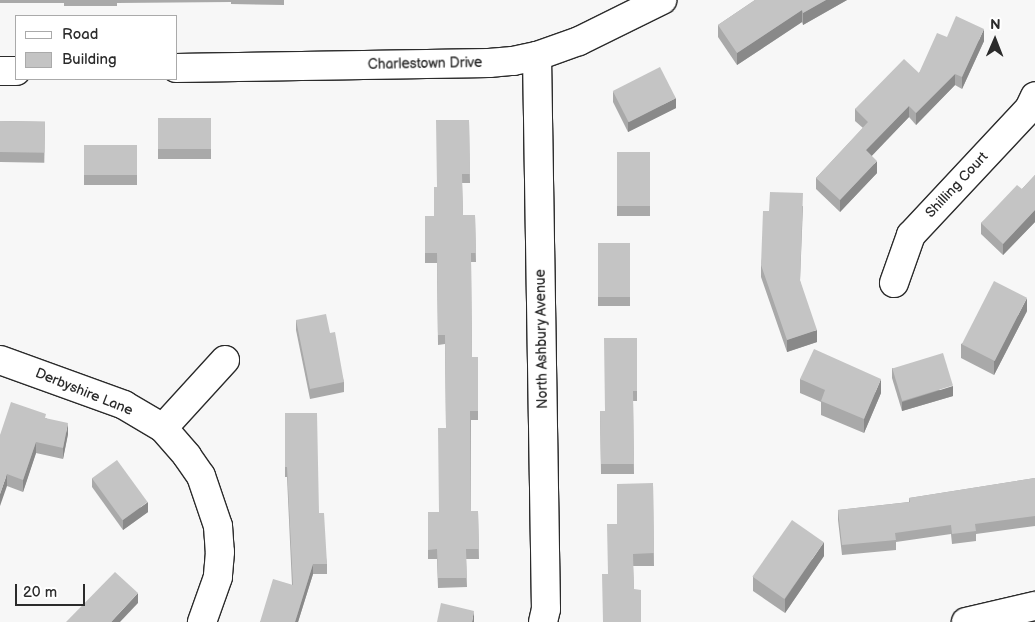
<!DOCTYPE html>
<style>
body{margin:0}
#map{position:relative;width:1035px;height:622px;overflow:hidden;background:#f7f7f7;font-family:"Balsamiq Sans",sans-serif}
div>[style]{position:absolute}
[style*='--x']{left:calc(var(--x)*1px);top:calc(var(--y)*1px);width:calc(var(--w)*1px);rotate:calc(var(--a)*1deg)}
.roads{filter:drop-shadow(1px 0 #2b2b2b) drop-shadow(-1px 0 #2b2b2b) drop-shadow(0 1px #2b2b2b) drop-shadow(0 -1px #2b2b2b)}
.minor>*{height:28px;margin:-14px;padding:0 14px;transform-origin:14px;border-radius:14px;background:#fff}
.wall>*{inset:0;background:#a9a9a9;transform-origin:0 0}
.shaded-wall>*{inset:0;background:#898989}
.building>*{inset:0;background:#c4c4c4;transform-origin:0 0}
span{translate:-50% -50%;white-space:nowrap;text-align:center;line-height:1.15;-webkit-text-stroke:4.5px #fff;paint-order:stroke}
.street-label{font-size:14px;color:#2b2b2b}
.legend{position:absolute;left:15px;top:15px;width:162px;height:65px;box-sizing:border-box;background:#fff;border:1px solid #aaa;margin:0;padding:6px 9px;list-style:none;font-size:15px;color:#2b2b2b}
.legend li{display:flex;align-items:center;gap:10px;height:25px}
.legend b{width:25px;border:1px solid #aaa}
.north{position:absolute;left:970px;top:15px;width:50px;height:50px;-webkit-text-stroke:4px #fff;paint-order:stroke;rotate:1deg;font-size:14px;font-weight:700;line-height:20px;text-align:center;color:#2b2b2b}
.north::after{content:'';display:block;margin:auto;width:18px;height:22px;background:#2b2b2b;clip-path:polygon(50% 0,100% 100%,50% 72%,0 100%)}
.scale{position:absolute;left:15px;top:584px;width:70px;height:22px;box-sizing:border-box;border:2px solid #2b2b2b;border-top:0;padding-left:6px;font-size:15px;line-height:18px;white-space:nowrap;color:#2b2b2b;-webkit-text-stroke:4px #fff;paint-order:stroke}
</style>
<div id="map">
<div class="roads">
<div class="minor">
<div style="--x:537;--y:56;--w:553;--a:89.07"></div>
<div style="--x:546;--y:609;--w:13;--a:103"></div>
<div style="--x:176;--y:68;--w:313;--a:-0.9"></div>
<div style="--x:489;--y:63;--w:24;--a:-5"></div>
<div style="--x:513;--y:61;--w:25;--a:-12"></div>
<div style="--x:537;--y:56;--w:45;--a:-19.7"></div>
<div style="--x:579;--y:41;--w:93;--a:-26.3"></div>
<div style="--x:0;--y:71;--w:16;--a:0"></div>
<div style="--x:894;--y:283;--w:51;--a:-70.5"></div>
<div style="--x:911;--y:235;--w:173;--a:-46.9"></div>
<div style="--x:1029;--y:109;--w:14;--a:-65"></div>
<div style="--x:0;--y:360;--w:132;--a:19.9"></div>
<div style="--x:124;--y:405;--w:45;--a:30.5"></div>
<div style="--x:163;--y:428;--w:37;--a:49"></div>
<div style="--x:187;--y:456;--w:24;--a:55"></div>
<div style="--x:201;--y:476;--w:53;--a:71.2"></div>
<div style="--x:218;--y:526;--w:26;--a:86"></div>
<div style="--x:220;--y:552;--w:25;--a:95"></div>
<div style="--x:218;--y:577;--w:48;--a:109.6"></div>
<div style="--x:163;--y:428;--w:92;--a:-47.6"></div>
<div style="--x:966;--y:622;--w:71;--a:-13.1"></div>
</div>
</div>
<div class="wall">
<div style="clip-path:polygon(0 0,284px 0,284px 5px,231px 4px,231px 2px,117px 3px,117px 6px,64px 6px,64px 3px,0 3px)"></div>
<div style="clip-path:polygon(755px 0,847px 0,803px 25px,802px 22px,737px 65px,718px 37px,718px 25px)"></div>
<div style="clip-path:polygon(947px 37px,984px 41px,962px 89px,955px 85px,916px 125px,909px 117px,871px 156px,877px 173px,840px 212px,816px 189px,816px 178px,863px 128px,855px 121px,855px 109px,919px 73px)"></div>
<div style="clip-path:polygon(613px 92px,676px 108px,628px 132px,613px 102px)"></div>
<div style="left:158px;top:118px;width:53px;height:41px"></div>
<div style="clip-path:polygon(469px 120px,470px 183px,462px 183px,463px 215px,475px 215px,476px 262px,471px 262px,472px 357px,478px 357px,478px 420px,471px 420px,471px 511px,478px 511px,479px 559px,466px 559px,467px 587px,438px 588px,437px 559px,428px 559px,428px 512px,439px 512px,446px 428px,445px 344px,438px 345px,437px 263px,425px 263px,425px 216px,434px 216px)"></div>
<div style="left:0;top:121px;width:45px;height:41px;rotate:1deg"></div>
<div style="left:84px;top:145px;width:53px;height:40px"></div>
<div style="left:617px;top:152px;width:33px;height:64px"></div>
<div style="clip-path:polygon(1035px 175px,1035px 222px,1003px 255px,981px 234px,981px 223px,1022px 189px)"></div>
<div style="clip-path:polygon(803px 206px,800px 281px,817px 342px,787px 352px,761px 277px,761px 265px,769px 211px)"></div>
<div style="left:598px;top:243px;width:32px;height:63px"></div>
<div style="clip-path:polygon(1027px 311px,994px 375px,961px 358px,961px 344px)"></div>
<div style="clip-path:polygon(296px 320px,330px 333px,344px 382px,344px 392px,310px 399px,296px 330px)"></div>
<div style="clip-path:polygon(637px 338px,637px 401px,633px 401px,634px 474px,601px 474px,600px 411px,605px 411px)"></div>
<div style="clip-path:polygon(892px 368px,953px 396px,902px 411px,892px 378px)"></div>
<div style="clip-path:polygon(800px 379px,881px 393px,864px 433px,821px 415px,821px 402px,800px 393px)"></div>
<div style="clip-path:polygon(285px 413px,319px 513px,327px 564px,327px 574px,313px 574px,298px 622px,260px 622px,292px 585px,287px 477px,285px 477px)"></div>
<div style="clip-path:polygon(46px 418px,68px 434px,63px 459px,36px 453px,23px 492px,7px 486px,0 435px)"></div>
<div style="clip-path:polygon(92px 478px,148px 512px,123px 530px,92px 487px)"></div>
<div style="clip-path:polygon(1035px 478px,1035px 526px,976px 534px,976px 541px,952px 544px,951px 534px,896px 542px,896px 550px,842px 555px,838px 520px,838px 510px,909px 502px,909px 498px)"></div>
<div style="clip-path:polygon(653px 483px,654px 566px,633px 566px,634px 589px,641px 622px,617px 524px)"></div>
<div style="clip-path:polygon(824px 556px,785px 613px,753px 591px,753px 577px)"></div>
</div>
<div class="shaded-wall">
<div style="clip-path:polygon(826px 0,847px 0,803px 25px,803px 13px)"></div>
<div style="clip-path:polygon(802px 10px,802px 22px,737px 65px,737px 53px)"></div>
<div style="clip-path:polygon(984px 29px,984px 41px,962px 89px,962px 77px)"></div>
<div style="clip-path:polygon(955px 74px,955px 85px,916px 125px,916px 113px)"></div>
<div style="clip-path:polygon(676px 98px,676px 108px,628px 132px,628px 122px)"></div>
<div style="clip-path:polygon(909px 106px,909px 117px,866px 162px,866px 150px)"></div>
<div style="clip-path:polygon(877px 161px,877px 173px,840px 212px,840px 200px)"></div>
<div style="clip-path:polygon(1035px 210px,1035px 222px,1003px 255px,1003px 244px)"></div>
<div style="clip-path:polygon(1027px 298px,1027px 311px,994px 375px,994px 361px)"></div>
<div style="clip-path:polygon(817px 330px,817px 342px,787px 352px,787px 340px)"></div>
<div style="clip-path:polygon(881px 379px,881px 393px,864px 433px,864px 419px)"></div>
<div style="clip-path:polygon(953px 386px,953px 396px,902px 411px,902px 402px)"></div>
<div style="clip-path:polygon(68px 423px,68px 434px,63px 459px,63px 448px)"></div>
<div style="clip-path:polygon(36px 442px,36px 453px,23px 492px,23px 480px)"></div>
<div style="clip-path:polygon(7px 474px,7px 486px,0 506px,0 494px)"></div>
<div style="clip-path:polygon(148px 502px,148px 512px,123px 530px,123px 520px)"></div>
<div style="clip-path:polygon(824px 542px,824px 556px,785px 613px,785px 599px)"></div>
<div style="clip-path:polygon(313px 564px,313px 574px,298px 622px,295px 622px)"></div>
<div style="clip-path:polygon(138px 593px,138px 603px,120px 622px,111px 622px)"></div>
<div style="clip-path:polygon(474px 611px,474px 622px,472px 622px)"></div>
</div>
<div class="building">
<div style="clip-path:polygon(755px 0,826px 0,803px 13px,802px 10px,737px 53px,718px 25px)"></div>
<div style="clip-path:polygon(956px 16px,984px 29px,962px 77px,955px 74px,916px 113px,909px 106px,866px 150px,877px 161px,840px 200px,816px 178px,868px 122px,855px 109px,904px 59px,919px 73px,937px 33px,947px 37px)"></div>
<div style="left:660px;top:67px;width:35px;height:53px;rotate:63deg"></div>
<div style="left:158px;top:118px;width:53px;height:31px"></div>
<div style="clip-path:polygon(436px 120px,469px 120px,470px 174px,462px 174px,463px 215px,475px 215px,476px 253px,471px 253px,472px 357px,478px 357px,478px 411px,470px 411px,471px 511px,478px 511px,479px 549px,466px 549px,467px 578px,438px 578px,437px 549px,428px 550px,428px 512px,439px 512px,438px 428px,446px 428px,445px 335px,438px 335px,437px 253px,425px 253px,425px 216px,434px 216px,434px 187px,437px 187px)"></div>
<div style="left:0;top:121px;width:45px;height:31px;rotate:1deg"></div>
<div style="left:84px;top:145px;width:53px;height:30px"></div>
<div style="left:617px;top:152px;width:33px;height:54px"></div>
<div style="clip-path:polygon(1035px 175px,1035px 210px,1003px 244px,981px 223px,1017px 185px,1022px 189px)"></div>
<div style="clip-path:polygon(770px 192px,803px 193px,800px 280px,817px 330px,787px 340px,761px 265px,763px 211px,769px 211px)"></div>
<div style="left:598px;top:243px;width:32px;height:54px"></div>
<div style="left:994px;top:281px;width:37px;height:71px;rotate:27deg"></div>
<div style="clip-path:polygon(326px 314px,330px 333px,335px 332px,344px 382px,310px 389px,296px 320px)"></div>
<div style="clip-path:polygon(604px 338px,637px 338px,637px 391px,633px 391px,634px 464px,601px 464px,600px 411px,605px 411px)"></div>
<div style="clip-path:polygon(814px 349px,881px 379px,864px 419px,821px 401px,825px 390px,800px 379px)"></div>
<div style="left:943px;top:353px;width:34px;height:53px;rotate:73deg"></div>
<div style="clip-path:polygon(11px 402px,46px 414px,45px 418px,68px 423px,63px 448px,36px 442px,23px 480px,7px 474px,0 494px,0 435px)"></div>
<div style="clip-path:polygon(285px 413px,317px 413px,319px 513px,324px 513px,327px 564px,313px 564px,295px 622px,260px 622px,273px 579px,293px 585px,287px 467px,285px 467px)"></div>
<div style="left:117px;top:460px;width:52px;height:31px;rotate:54deg"></div>
<div style="clip-path:polygon(1035px 478px,1035px 516px,975px 524px,976px 531px,952px 534px,951px 525px,895px 533px,896px 540px,842px 545px,838px 510px,910px 502px,909px 498px)"></div>
<div style="clip-path:polygon(653px 483px,654px 553px,633px 554px,634px 589px,641px 590px,641px 622px,603px 622px,602px 574px,608px 574px,607px 524px,617px 524px,617px 484px)"></div>
<div style="left:792px;top:520px;width:39px;height:69px;rotate:35deg"></div>
<div style="clip-path:polygon(115px 572px,138px 593px,111px 622px,66px 622px)"></div>
<div style="clip-path:polygon(441px 603px,474px 611px,472px 622px,437px 622px)"></div>
</div>
<div class="street-label">
<span style="left:425px;top:64px;rotate:-1deg">Charlestown Drive</span>
<span style="left:957px;top:185px;rotate:-47deg">Shilling Court</span>
<span style="left:542px;top:339px;rotate:-91deg">North Ashbury Avenue</span>
<span style="left:84px;top:392px;rotate:22deg">Derbyshire Lane</span>
</div>
<ul class="legend">
<li><b style="height:6px;background:#fff"></b>Road</li>
<li><b style="height:14px;background:#c4c4c4"></b>Building</li>
</ul>
<div class="north">N</div>
<div class="scale">20 m</div>
</div>
